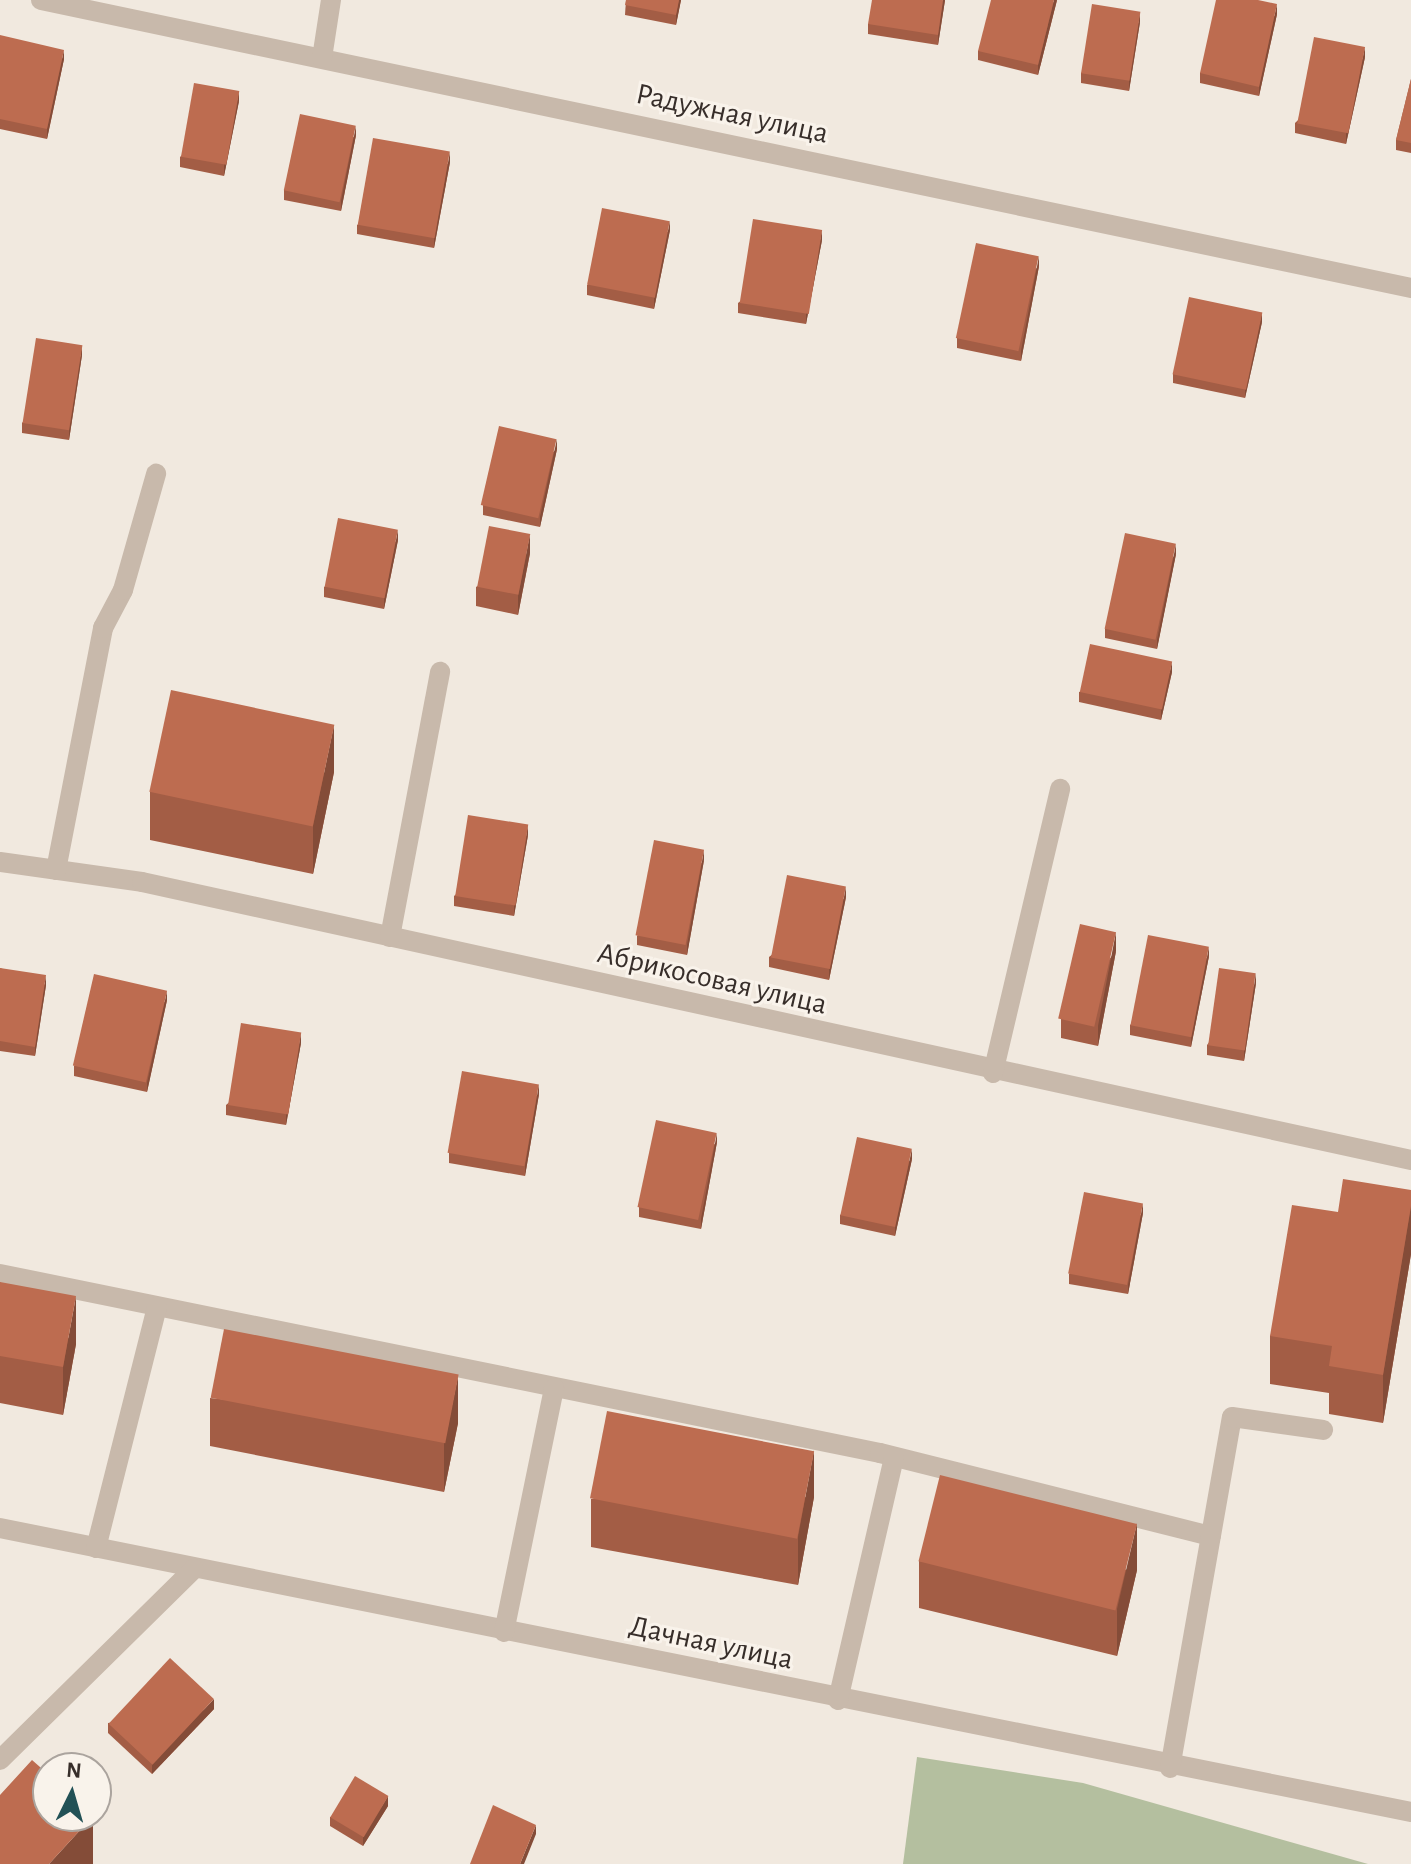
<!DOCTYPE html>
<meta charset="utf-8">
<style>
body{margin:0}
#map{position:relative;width:1411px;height:1864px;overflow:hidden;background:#f1e9df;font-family:"Alegreya Sans",sans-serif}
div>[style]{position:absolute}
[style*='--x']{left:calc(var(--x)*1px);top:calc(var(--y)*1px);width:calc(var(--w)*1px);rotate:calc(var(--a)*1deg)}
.green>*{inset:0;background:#b4bf9f}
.minor>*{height:20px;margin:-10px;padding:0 10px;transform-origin:10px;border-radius:10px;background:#c8b9ab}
.wall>*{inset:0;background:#a35d45}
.shaded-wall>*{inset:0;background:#844c38}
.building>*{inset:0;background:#bd6c50;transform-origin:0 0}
span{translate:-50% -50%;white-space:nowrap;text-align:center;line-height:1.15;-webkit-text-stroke:6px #f9f3eb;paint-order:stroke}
.street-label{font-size:30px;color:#372e2a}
.north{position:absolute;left:32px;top:1752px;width:80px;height:80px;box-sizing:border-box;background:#f9f3eb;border:2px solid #aba49e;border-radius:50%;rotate:5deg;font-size:22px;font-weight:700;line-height:32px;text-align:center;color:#372e2a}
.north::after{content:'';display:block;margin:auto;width:28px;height:36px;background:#225156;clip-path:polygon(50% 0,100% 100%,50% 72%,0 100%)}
</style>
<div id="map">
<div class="green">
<div style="clip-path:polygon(917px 1757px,1083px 1783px,1368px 1864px,903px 1864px)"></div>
</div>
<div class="minor">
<div style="--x:41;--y:0;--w:1400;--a:11.87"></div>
<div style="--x:322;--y:58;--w:59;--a:-81.2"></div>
<div style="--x:0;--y:862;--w:143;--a:8"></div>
<div style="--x:142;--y:882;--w:1299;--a:12.36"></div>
<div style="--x:56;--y:870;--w:247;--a:-79"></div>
<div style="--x:103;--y:628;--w:43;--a:-62.2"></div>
<div style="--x:123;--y:590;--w:121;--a:-74.1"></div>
<div style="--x:390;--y:937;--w:270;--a:-79.3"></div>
<div style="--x:993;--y:1073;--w:292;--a:-76.7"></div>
<div style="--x:0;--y:1274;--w:898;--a:11.5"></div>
<div style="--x:880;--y:1453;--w:341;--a:14.1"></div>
<div style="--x:0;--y:1528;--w:1439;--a:11.38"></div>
<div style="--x:96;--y:1548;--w:249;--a:-75.8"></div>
<div style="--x:504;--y:1632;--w:249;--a:-78.4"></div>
<div style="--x:838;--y:1700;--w:249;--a:-77"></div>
<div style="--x:0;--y:1760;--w:272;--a:-44.6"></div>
<div style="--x:1170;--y:1768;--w:356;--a:-80"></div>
<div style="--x:1232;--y:1417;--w:92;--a:8.1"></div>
</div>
<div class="wall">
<div style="clip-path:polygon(626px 0,681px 0,676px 25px,625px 15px)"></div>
<div style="clip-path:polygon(945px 0,938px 45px,868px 34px,868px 24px)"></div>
<div style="clip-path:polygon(1057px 0,1038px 75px,978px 60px,978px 51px)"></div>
<div style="clip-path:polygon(1277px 14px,1259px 96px,1200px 83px,1200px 73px)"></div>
<div style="clip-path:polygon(1140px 22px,1129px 91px,1081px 83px,1081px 73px)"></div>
<div style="clip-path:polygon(0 37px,64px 59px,47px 139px,0 129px)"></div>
<div style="clip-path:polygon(1365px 57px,1346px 144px,1295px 133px,1295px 123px)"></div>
<div style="clip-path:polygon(1411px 79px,1411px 153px,1396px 150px,1396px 140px)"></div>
<div style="clip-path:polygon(239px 101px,224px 176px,180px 167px,180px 157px)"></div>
<div style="clip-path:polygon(356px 135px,341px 211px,284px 200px,284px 190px)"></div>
<div style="clip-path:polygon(450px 162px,434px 248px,357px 234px,357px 225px)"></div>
<div style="clip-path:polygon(670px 230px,654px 309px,587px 295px,587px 285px)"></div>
<div style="clip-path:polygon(822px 240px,806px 324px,738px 313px,738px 303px)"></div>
<div style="clip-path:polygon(1039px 266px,1021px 361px,957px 348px,957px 338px)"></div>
<div style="clip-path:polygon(1262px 322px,1245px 398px,1173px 383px,1173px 374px)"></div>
<div style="clip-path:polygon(82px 355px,69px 440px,22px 433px,22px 423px)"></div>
<div style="clip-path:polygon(557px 449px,540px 527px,483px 515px,483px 505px)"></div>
<div style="clip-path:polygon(398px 540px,384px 609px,324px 597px,324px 587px)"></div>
<div style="clip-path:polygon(530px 553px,518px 615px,476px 606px,476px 587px)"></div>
<div style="clip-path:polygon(1176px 554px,1157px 649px,1105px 638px,1105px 629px)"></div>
<div style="clip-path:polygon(1172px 672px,1161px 720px,1079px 702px,1079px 692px)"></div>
<div style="clip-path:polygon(334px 772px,313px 874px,150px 840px,150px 792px)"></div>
<div style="clip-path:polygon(528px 835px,514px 916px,454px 906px,454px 896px)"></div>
<div style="clip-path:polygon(704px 860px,687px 955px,637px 945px,637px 936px)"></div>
<div style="clip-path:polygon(846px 897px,829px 980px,769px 967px,769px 957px)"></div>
<div style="clip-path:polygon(1116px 951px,1098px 1046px,1061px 1038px,1061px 1019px)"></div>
<div style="clip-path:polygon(1209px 956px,1191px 1047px,1130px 1035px,1130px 1025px)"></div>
<div style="clip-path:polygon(0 968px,46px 985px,35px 1056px,0 1051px)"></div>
<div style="clip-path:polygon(1256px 983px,1244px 1061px,1207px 1055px,1207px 1045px)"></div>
<div style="clip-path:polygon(167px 1000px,147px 1092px,74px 1076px,74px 1066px)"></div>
<div style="clip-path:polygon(301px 1043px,286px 1125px,226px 1115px,226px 1105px)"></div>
<div style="clip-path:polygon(539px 1094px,525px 1176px,449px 1163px,449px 1153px)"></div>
<div style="clip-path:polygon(717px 1142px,701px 1229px,639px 1217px,639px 1207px)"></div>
<div style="clip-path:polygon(912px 1159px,895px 1236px,840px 1224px,840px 1215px)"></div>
<div style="clip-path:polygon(1411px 1190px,1411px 1254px,1383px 1423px,1329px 1414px,1329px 1393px,1270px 1384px,1270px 1336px,1338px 1212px)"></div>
<div style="clip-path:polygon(1143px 1213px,1128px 1294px,1069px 1284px,1069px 1274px)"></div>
<div style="clip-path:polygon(0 1282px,76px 1344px,63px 1415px,0 1403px)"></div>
<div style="clip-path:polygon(210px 1398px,458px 1423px,444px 1492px,210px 1446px)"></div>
<div style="clip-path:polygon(814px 1497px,798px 1585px,591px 1547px,591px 1499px)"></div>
<div style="clip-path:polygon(919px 1561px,1137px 1570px,1117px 1656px,919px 1608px)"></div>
<div style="clip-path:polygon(214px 1709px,152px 1774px,108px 1733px,108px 1723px)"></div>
<div style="clip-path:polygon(388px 1806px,363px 1846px,330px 1826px,330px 1817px)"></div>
</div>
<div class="shaded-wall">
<div style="clip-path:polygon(679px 0,681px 0,676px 25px,676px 15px)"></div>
<div style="clip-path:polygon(943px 0,945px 0,938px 45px,938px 35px)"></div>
<div style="clip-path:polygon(1054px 0,1057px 0,1038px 75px,1038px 65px)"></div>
<div style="clip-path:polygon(1277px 4px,1277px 14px,1259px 96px,1259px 87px)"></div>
<div style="clip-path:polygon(1140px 12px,1140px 22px,1129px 91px,1129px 81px)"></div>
<div style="clip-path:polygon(1365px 47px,1365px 57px,1346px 144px,1346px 134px)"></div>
<div style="clip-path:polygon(64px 50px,64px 59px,47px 139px,47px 129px)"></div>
<div style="clip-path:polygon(239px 91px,239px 101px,224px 176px,224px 166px)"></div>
<div style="clip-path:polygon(356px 126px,356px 135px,341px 211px,341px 201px)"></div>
<div style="clip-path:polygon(450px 152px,450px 162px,434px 248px,434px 238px)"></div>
<div style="clip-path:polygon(670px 221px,670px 230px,654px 309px,654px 299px)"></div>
<div style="clip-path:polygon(822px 230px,822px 240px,806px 324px,806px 314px)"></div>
<div style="clip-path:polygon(1039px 256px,1039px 266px,1021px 361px,1021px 351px)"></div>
<div style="clip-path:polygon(1262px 312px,1262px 322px,1245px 398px,1245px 388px)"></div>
<div style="clip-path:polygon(82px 345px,82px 355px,69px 440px,69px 431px)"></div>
<div style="clip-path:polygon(557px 439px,557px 449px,540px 527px,540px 517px)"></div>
<div style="clip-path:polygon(398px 530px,398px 540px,384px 609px,384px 599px)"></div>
<div style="clip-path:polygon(530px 534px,530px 553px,518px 615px,518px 596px)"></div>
<div style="clip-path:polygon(1176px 544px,1176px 554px,1157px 649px,1157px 640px)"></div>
<div style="clip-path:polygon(1172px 662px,1172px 672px,1161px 720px,1161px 710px)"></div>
<div style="clip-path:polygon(334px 725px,334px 772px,313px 874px,313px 826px)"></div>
<div style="clip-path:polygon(528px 825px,528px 835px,514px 916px,514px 906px)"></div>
<div style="clip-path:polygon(704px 850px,704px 860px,687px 955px,687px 945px)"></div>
<div style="clip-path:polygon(846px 887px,846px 897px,829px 980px,829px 970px)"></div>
<div style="clip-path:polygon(1116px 932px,1116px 951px,1098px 1046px,1098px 1026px)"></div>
<div style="clip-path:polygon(1209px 947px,1209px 956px,1191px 1047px,1191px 1037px)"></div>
<div style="clip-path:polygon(1256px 973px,1256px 983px,1244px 1061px,1244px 1051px)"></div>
<div style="clip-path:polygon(46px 975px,46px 985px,35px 1056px,35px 1047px)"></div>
<div style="clip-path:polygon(167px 991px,167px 1000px,147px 1092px,147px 1083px)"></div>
<div style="clip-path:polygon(301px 1033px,301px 1043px,286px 1125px,286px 1116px)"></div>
<div style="clip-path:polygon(539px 1084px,539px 1094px,525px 1176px,525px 1166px)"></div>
<div style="clip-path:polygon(717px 1133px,717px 1142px,701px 1229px,701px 1219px)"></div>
<div style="clip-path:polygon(912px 1149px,912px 1159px,895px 1236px,895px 1226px)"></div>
<div style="clip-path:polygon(1143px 1203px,1143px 1213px,1128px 1294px,1128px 1285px)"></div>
<div style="clip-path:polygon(1411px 1206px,1411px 1254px,1383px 1423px,1383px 1375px)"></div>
<div style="clip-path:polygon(76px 1296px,76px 1344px,63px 1415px,63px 1367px)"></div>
<div style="clip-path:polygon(458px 1376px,458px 1423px,444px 1492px,444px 1444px)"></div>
<div style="clip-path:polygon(814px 1450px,814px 1497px,798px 1585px,798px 1537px)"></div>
<div style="clip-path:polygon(1137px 1523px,1137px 1570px,1117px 1656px,1117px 1609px)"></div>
<div style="clip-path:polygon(214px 1699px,214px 1709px,152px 1774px,152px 1764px)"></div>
<div style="clip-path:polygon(388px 1796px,388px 1806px,363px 1846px,363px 1837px)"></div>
<div style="clip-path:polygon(93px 1816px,93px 1864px,49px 1864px)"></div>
<div style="clip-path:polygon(536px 1825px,536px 1834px,524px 1864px,520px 1864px)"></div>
</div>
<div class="building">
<div style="clip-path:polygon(626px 0,679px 0,676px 15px,625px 5px)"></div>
<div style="clip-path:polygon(872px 0,943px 0,938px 35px,868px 24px)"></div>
<div style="clip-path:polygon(991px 0,1054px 0,1038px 65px,978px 51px)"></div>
<div style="clip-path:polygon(1216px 0,1258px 0,1277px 4px,1259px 87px,1200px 73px)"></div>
<div style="left:1092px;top:4px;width:49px;height:70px;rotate:9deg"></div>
<div style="clip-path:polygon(0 35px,64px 50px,47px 129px,0 119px)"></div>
<div style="left:1314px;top:37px;width:52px;height:88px;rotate:11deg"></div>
<div style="clip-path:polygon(1411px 79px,1411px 143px,1396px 140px)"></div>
<div style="left:194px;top:83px;width:46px;height:75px;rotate:10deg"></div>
<div style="left:300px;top:114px;width:57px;height:78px;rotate:12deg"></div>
<div style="left:373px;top:138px;width:78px;height:88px;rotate:10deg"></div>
<div style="left:602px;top:208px;width:69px;height:78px;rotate:11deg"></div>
<div style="left:753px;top:219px;width:70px;height:85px;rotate:9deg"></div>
<div style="left:976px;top:243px;width:64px;height:97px;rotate:12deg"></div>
<div style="left:1189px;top:297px;width:75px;height:79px;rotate:12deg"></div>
<div style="left:36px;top:338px;width:47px;height:86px;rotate:9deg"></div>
<div style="left:499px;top:426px;width:59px;height:81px;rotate:13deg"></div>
<div style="left:338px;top:518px;width:61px;height:70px;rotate:11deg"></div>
<div style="left:489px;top:526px;width:42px;height:62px;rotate:11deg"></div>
<div style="left:1125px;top:533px;width:52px;height:98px;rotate:12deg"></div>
<div style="left:1090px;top:644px;width:84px;height:49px;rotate:12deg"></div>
<div style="left:171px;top:690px;width:167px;height:104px;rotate:12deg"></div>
<div style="left:468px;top:815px;width:61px;height:82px;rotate:9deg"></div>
<div style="left:654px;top:840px;width:51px;height:97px;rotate:11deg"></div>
<div style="left:787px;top:875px;width:60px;height:84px;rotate:11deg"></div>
<div style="left:1080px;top:924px;width:37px;height:97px;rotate:13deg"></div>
<div style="left:1148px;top:935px;width:62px;height:92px;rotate:11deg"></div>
<div style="clip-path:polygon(0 968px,46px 975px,35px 1047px,0 1041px)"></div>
<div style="left:1219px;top:968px;width:37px;height:78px;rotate:8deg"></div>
<div style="left:94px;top:974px;width:75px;height:94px;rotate:13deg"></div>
<div style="left:241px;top:1023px;width:61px;height:83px;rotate:9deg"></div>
<div style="left:462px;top:1071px;width:78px;height:83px;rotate:10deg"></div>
<div style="left:656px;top:1120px;width:62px;height:89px;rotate:12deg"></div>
<div style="left:857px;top:1137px;width:56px;height:80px;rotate:12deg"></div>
<div style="clip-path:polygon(1343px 1179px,1411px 1190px,1411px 1206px,1383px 1375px,1329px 1366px,1332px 1346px,1270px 1336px,1292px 1205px,1338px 1212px)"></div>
<div style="left:1084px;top:1192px;width:60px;height:83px;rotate:11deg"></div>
<div style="clip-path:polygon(0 1282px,76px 1296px,63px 1367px,0 1356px)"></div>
<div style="left:224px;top:1329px;width:239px;height:70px;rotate:11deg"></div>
<div style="left:607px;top:1411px;width:211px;height:89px;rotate:11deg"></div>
<div style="left:940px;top:1475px;width:203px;height:89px;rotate:14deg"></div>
<div style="left:170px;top:1658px;width:60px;height:90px;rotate:43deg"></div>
<div style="clip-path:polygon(32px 1760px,48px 1774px,48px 1816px,93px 1816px,49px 1864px,0 1864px,0 1795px)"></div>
<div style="left:355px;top:1776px;width:39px;height:48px;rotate:31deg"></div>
<div style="clip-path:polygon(493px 1805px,536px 1825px,520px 1864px,470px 1864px)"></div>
</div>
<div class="street-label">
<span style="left:732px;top:114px;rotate:12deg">Радужная улица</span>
<span style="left:712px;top:979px;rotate:13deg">Абрикосовая улица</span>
<span style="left:711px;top:1643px;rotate:12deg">Дачная улица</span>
</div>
<div class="north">N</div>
</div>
